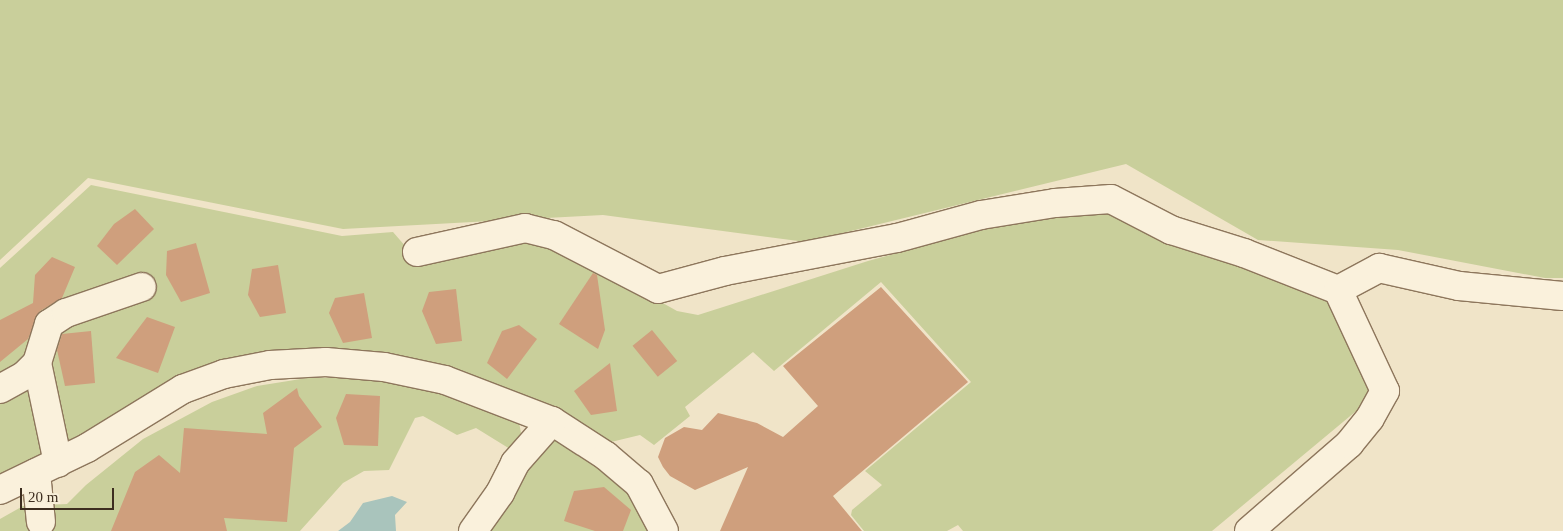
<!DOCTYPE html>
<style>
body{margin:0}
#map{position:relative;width:1563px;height:531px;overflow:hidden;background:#f0e4c8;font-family:Georgia,serif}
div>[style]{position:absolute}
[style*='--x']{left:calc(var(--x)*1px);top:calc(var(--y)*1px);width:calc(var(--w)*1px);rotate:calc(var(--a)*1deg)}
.green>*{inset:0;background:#c9cf9b}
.water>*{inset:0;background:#a9c4bc}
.building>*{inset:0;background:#cf9f7d;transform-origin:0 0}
.roads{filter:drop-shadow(1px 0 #8d765c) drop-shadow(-1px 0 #8d765c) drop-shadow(0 1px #8d765c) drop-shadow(0 -1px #8d765c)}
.minor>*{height:28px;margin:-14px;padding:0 14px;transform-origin:14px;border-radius:14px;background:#faf1dc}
span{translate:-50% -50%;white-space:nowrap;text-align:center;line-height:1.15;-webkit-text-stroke:4px #f7eed8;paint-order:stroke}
.scale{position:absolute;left:20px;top:488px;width:94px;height:22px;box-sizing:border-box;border:2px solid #3d2e20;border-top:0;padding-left:6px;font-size:15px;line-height:18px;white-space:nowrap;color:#3d2e20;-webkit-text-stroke:4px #f7eed8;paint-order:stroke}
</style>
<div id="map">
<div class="green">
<div style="clip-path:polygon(0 0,1563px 0,1563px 278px,1545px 278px,1398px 250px,1258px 240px,1126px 164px,806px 242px,603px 215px,343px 229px,88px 178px,0 260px)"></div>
<div style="clip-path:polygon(91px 185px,342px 236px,393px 232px,419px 262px,523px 236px,597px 266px,677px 311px,698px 315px,868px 261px,1052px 211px,1109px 204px,1333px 295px,1368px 388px,1367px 402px,1212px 531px,963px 531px,958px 525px,947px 531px,864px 531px,851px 515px,852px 510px,882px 485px,865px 471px,971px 382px,881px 282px,774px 371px,753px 352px,685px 407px,690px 416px,654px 445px,640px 435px,611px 442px,545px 404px,495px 384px,434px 370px,271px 363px,0 486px,0 268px)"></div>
<div style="clip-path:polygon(363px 377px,418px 381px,519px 422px,521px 433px,516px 446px,510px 449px,476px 428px,457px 435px,423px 416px,415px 418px,389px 470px,364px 471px,343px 483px,300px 531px,0 531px,0 519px,23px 506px,67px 504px,86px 485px,143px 439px,212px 402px,257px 386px,307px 378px)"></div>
<div style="clip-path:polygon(561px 433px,631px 489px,656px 531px,481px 531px,529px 457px)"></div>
</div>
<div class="water">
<div style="clip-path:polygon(392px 496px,407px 502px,395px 515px,396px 531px,338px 531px,350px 522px,363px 503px)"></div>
</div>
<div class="building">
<div style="clip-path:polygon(135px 209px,154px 229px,117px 265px,97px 246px,114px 224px)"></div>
<div style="clip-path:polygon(196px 243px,210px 293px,181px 302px,166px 275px,167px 251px)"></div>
<div style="clip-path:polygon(52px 257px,75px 267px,62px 298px,40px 311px,28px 339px,0 362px,0 320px,33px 303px,35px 275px)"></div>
<div style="clip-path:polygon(278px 265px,286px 313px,260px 317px,248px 295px,252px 269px)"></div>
<div style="clip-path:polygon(593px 273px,597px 275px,605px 330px,598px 349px,559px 324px)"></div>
<div style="clip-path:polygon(881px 287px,968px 382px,833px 496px,862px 531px,720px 531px,748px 467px,695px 490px,670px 476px,663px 467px,658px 457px,665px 438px,684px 427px,702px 430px,718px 413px,757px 423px,783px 437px,818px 406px,783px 366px)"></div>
<div style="clip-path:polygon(456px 289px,462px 341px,436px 344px,422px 311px,429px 292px)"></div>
<div style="clip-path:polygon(364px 293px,372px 338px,343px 343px,329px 313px,335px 298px)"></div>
<div style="clip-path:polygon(147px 317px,175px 327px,158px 373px,116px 358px)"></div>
<div style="clip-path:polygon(519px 325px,537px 339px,507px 379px,487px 363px,502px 331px)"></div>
<div style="left:652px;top:330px;width:40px;height:25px;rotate:51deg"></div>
<div style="clip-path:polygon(91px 331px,95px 383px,65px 386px,57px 350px,62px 334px)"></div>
<div style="clip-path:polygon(610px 363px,617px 411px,591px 415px,574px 391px)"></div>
<div style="clip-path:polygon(297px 388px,299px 396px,322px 427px,294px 448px,287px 522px,224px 518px,227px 531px,111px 531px,135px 472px,159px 455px,180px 473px,184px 428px,267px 434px,263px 413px)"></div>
<div style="clip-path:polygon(346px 394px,380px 396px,378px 446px,344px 445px,336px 418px)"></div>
<div style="clip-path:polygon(604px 487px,631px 510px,623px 531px,595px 531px,564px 521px,574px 491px)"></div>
</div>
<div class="roads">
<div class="minor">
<div style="--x:417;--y:252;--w:111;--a:-12.5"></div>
<div style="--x:525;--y:228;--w:30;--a:14"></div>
<div style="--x:554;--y:235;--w:117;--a:27.4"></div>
<div style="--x:658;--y:289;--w:69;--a:-15"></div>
<div style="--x:725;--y:271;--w:175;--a:-10.9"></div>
<div style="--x:897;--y:238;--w:87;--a:-15.3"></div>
<div style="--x:981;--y:215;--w:75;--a:-9.2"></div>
<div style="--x:1055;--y:203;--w:56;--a:-4.1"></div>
<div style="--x:1111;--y:199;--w:68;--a:27.3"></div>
<div style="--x:1171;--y:230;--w:77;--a:17.5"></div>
<div style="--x:1244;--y:253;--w:101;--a:21.5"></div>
<div style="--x:1338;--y:290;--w:47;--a:-28.2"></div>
<div style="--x:1379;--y:268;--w:82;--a:12.7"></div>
<div style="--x:1459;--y:286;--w:104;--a:5.5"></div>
<div style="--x:37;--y:363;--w:102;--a:78.1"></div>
<div style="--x:0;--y:389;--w:29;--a:-29"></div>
<div style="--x:25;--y:375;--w:17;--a:-45"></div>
<div style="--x:37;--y:363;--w:41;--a:-72.9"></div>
<div style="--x:49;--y:324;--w:20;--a:-33"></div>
<div style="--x:66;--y:313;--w:80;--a:-18.9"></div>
<div style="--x:36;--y:473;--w:49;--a:84.2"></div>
<div style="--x:0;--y:490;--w:97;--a:-25.8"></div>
<div style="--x:87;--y:448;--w:113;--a:-31.6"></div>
<div style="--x:183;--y:389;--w:44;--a:-20.1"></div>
<div style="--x:224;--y:374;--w:47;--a:-11.1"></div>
<div style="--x:270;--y:365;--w:56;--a:-3.1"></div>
<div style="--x:326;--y:362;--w:58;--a:4.9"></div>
<div style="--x:384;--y:367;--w:62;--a:12"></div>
<div style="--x:445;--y:380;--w:115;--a:21"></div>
<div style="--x:552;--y:421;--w:64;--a:32.9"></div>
<div style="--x:606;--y:456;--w:43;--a:40.3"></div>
<div style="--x:639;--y:484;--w:53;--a:62"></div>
<div style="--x:473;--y:531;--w:47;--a:-54.6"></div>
<div style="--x:500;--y:493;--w:34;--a:-63"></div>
<div style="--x:515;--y:463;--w:56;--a:-48.6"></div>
<div style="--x:1249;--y:531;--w:133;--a:-41"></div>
<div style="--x:1349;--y:444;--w:33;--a:-51"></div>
<div style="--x:1370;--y:418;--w:31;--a:-61"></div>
<div style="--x:1385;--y:391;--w:111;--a:-115"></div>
</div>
</div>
<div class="scale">20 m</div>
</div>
